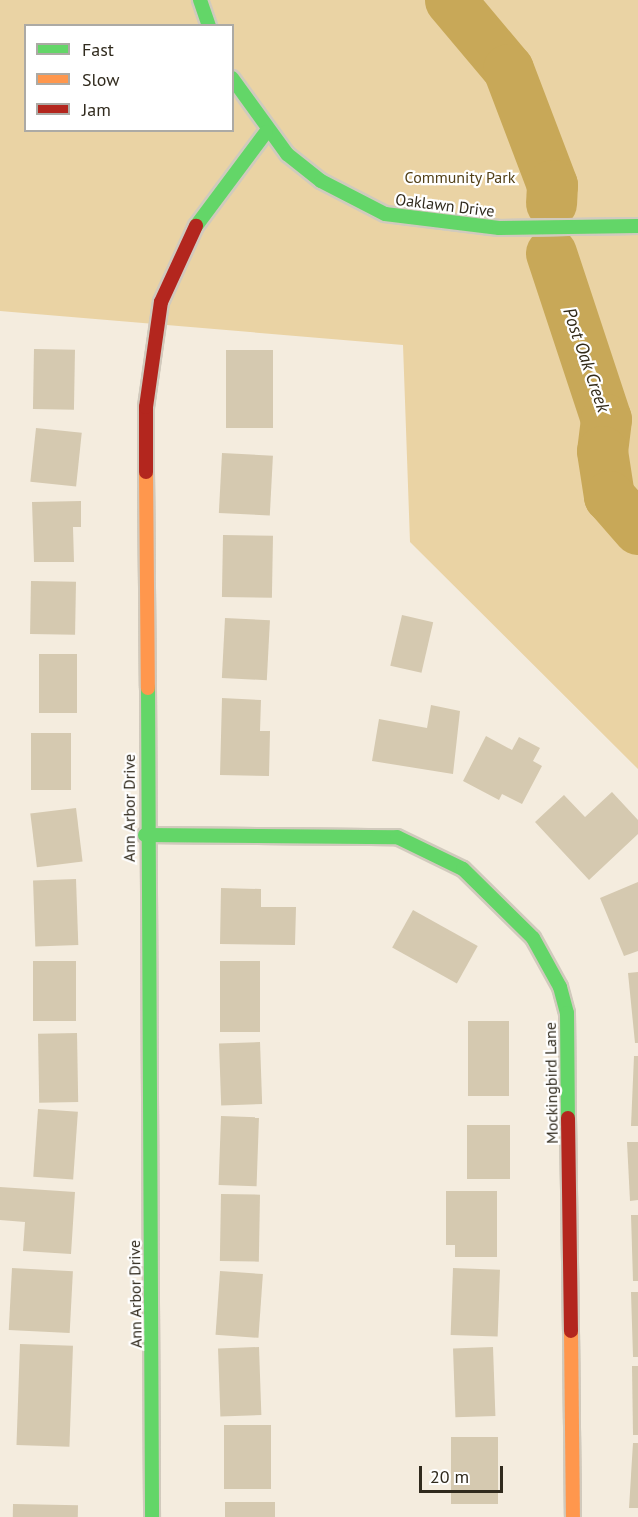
<!DOCTYPE html>
<style>
body{margin:0}
#map{position:relative;width:638px;height:1517px;overflow:hidden;background:#f4ecde;font-family:"PT Sans",sans-serif}
div>[style]{position:absolute}
[style*='--x']{left:calc(var(--x)*1px);top:calc(var(--y)*1px);width:calc(var(--w)*1px);rotate:calc(var(--a)*1deg)}
.green>*{inset:0;background:#ead3a4}
.river>*{height:51px;margin:-25.5px;padding:0 25.5px;transform-origin:25.5px;border-radius:25.5px;background:#c8a858}
.building>*{inset:0;background:#d5c9b0;transform-origin:0 0}
.roads{filter:drop-shadow(2px 0 #d1cabd) drop-shadow(-2px 0 #d1cabd) drop-shadow(0 2px #d1cabd) drop-shadow(0 -2px #d1cabd)}
.fast>*{height:14px;margin:-7px;padding:0 7px;transform-origin:7px;border-radius:7px;background:#63d668}
.slow>*{height:14px;margin:-7px;padding:0 7px;transform-origin:7px;border-radius:7px;background:#ff974d}
.jam>*{height:14px;margin:-7px;padding:0 7px;transform-origin:7px;border-radius:7px;background:#b3261e}
span{translate:-50% -50%;white-space:nowrap;text-align:center;line-height:1.15;-webkit-text-stroke:4.5px #fff;paint-order:stroke}
.park-label{font-size:16px;color:#534118}
.street-label{font-size:16px;color:#302a1d}
.water-label{font-size:18px;color:#322a18;font-style:italic}
.legend{position:absolute;left:24px;top:24px;width:210px;height:108px;box-sizing:border-box;background:#fff;border:2px solid #acaaa5;margin:0;padding:8px 10px;list-style:none;font-size:18px;color:#302a1d}
.legend li{display:flex;align-items:center;gap:12px;height:30px}
.legend b{width:30px;border:2px solid #acaaa5}
.scale{position:absolute;left:419px;top:1466px;width:84px;height:27px;box-sizing:border-box;border:3px solid #302a1d;border-top:0;padding-left:8px;font-size:18px;line-height:21px;white-space:nowrap;color:#302a1d;-webkit-text-stroke:4px #fff;paint-order:stroke}
</style>
<div id="map">
<div class="green">
<div style="clip-path:polygon(evenodd,0 0,638px 0,638px 769px,410px 542px,403px 345px,0 311px,0 0,26px 26px,232px 26px,232px 130px,26px 130px,26px 26px)"></div>
</div>
<div class="river">
<div style="--x:450;--y:0;--w:90;--a:50"></div>
<div style="--x:508;--y:69;--w:124;--a:69.2"></div>
<div style="--x:552;--y:185;--w:18;--a:93"></div>
<div style="--x:551;--y:253;--w:175;--a:71.7"></div>
<div style="--x:606;--y:419;--w:32;--a:97"></div>
<div style="--x:602;--y:451;--w:46;--a:81.2"></div>
<div style="--x:609;--y:496;--w:44;--a:48.7"></div>
</div>
<div class="building">
<div style="left:34px;top:349px;width:41px;height:60px;rotate:1deg"></div>
<div style="left:226px;top:350px;width:47px;height:78px"></div>
<div style="left:36px;top:428px;width:46px;height:54px;rotate:6deg"></div>
<div style="left:222px;top:453px;width:51px;height:60px;rotate:3deg"></div>
<div style="clip-path:polygon(81px 501px,81px 527px,73px 527px,74px 562px,34px 562px,32px 502px)"></div>
<div style="left:223px;top:535px;width:50px;height:62px;rotate:1deg"></div>
<div style="left:31px;top:581px;width:45px;height:53px;rotate:1deg"></div>
<div style="left:402px;top:615px;width:32px;height:52px;rotate:13deg"></div>
<div style="left:225px;top:618px;width:45px;height:60px;rotate:3deg"></div>
<div style="left:39px;top:654px;width:38px;height:59px"></div>
<div style="clip-path:polygon(222px 698px,261px 700px,260px 731px,270px 731px,269px 776px,220px 775px)"></div>
<div style="clip-path:polygon(431px 705px,460px 711px,453px 774px,372px 761px,379px 719px,427px 728px)"></div>
<div style="left:31px;top:733px;width:40px;height:57px"></div>
<div style="clip-path:polygon(486px 736px,512px 750px,519px 737px,540px 748px,533px 761px,542px 766px,522px 804px,502px 794px,499px 800px,463px 781px)"></div>
<div style="clip-path:polygon(612px 792px,638px 820px,638px 834px,589px 880px,535px 822px,564px 795px,585px 817px)"></div>
<div style="left:76px;top:808px;width:54px;height:46px;rotate:83deg"></div>
<div style="left:76px;top:879px;width:66px;height:43px;rotate:88deg"></div>
<div style="clip-path:polygon(638px 882px,638px 951px,624px 956px,600px 898px)"></div>
<div style="clip-path:polygon(221px 888px,261px 889px,261px 907px,296px 907px,295px 945px,220px 944px)"></div>
<div style="left:413px;top:910px;width:74px;height:43px;rotate:29deg"></div>
<div style="left:33px;top:961px;width:43px;height:60px"></div>
<div style="left:220px;top:961px;width:40px;height:71px"></div>
<div style="clip-path:polygon(638px 972px,638px 1043px,635px 1043px,628px 973px)"></div>
<div style="left:468px;top:1021px;width:41px;height:75px"></div>
<div style="left:77px;top:1033px;width:69px;height:39px;rotate:89deg"></div>
<div style="left:260px;top:1042px;width:62px;height:41px;rotate:88deg"></div>
<div style="clip-path:polygon(634px 1056px,638px 1056px,638px 1126px,631px 1126px)"></div>
<div style="left:38px;top:1109px;width:40px;height:68px;rotate:4deg"></div>
<div style="left:221px;top:1116px;width:38px;height:69px;rotate:2deg"></div>
<div style="left:467px;top:1125px;width:43px;height:54px"></div>
<div style="clip-path:polygon(627px 1142px,638px 1142px,638px 1200px,630px 1201px)"></div>
<div style="clip-path:polygon(0 1187px,75px 1192px,71px 1254px,23px 1251px,25px 1222px,0 1220px)"></div>
<div style="clip-path:polygon(446px 1191px,497px 1191px,497px 1257px,455px 1257px,455px 1245px,446px 1245px)"></div>
<div style="left:221px;top:1194px;width:39px;height:67px;rotate:1deg"></div>
<div style="clip-path:polygon(631px 1215px,638px 1215px,638px 1281px,633px 1281px)"></div>
<div style="left:12px;top:1268px;width:61px;height:62px;rotate:3deg"></div>
<div style="left:453px;top:1268px;width:47px;height:67px;rotate:2deg"></div>
<div style="left:220px;top:1271px;width:43px;height:64px;rotate:4deg"></div>
<div style="clip-path:polygon(631px 1292px,638px 1292px,638px 1357px,633px 1357px)"></div>
<div style="left:20px;top:1344px;width:53px;height:101px;rotate:2deg"></div>
<div style="left:259px;top:1347px;width:68px;height:41px;rotate:88deg"></div>
<div style="left:493px;top:1347px;width:69px;height:40px;rotate:88deg"></div>
<div style="clip-path:polygon(632px 1366px,638px 1366px,638px 1435px,633px 1435px)"></div>
<div style="left:224px;top:1425px;width:47px;height:64px"></div>
<div style="left:451px;top:1437px;width:47px;height:67px"></div>
<div style="clip-path:polygon(633px 1443px,638px 1443px,638px 1508px,629px 1508px)"></div>
<div style="left:225px;top:1502px;width:50px;height:15px"></div>
<div style="left:13px;top:1504px;width:65px;height:13px;rotate:1deg"></div>
</div>
<div class="roads">
<div class="fast">
<div style="--x:200;--y:0;--w:28;--a:71"></div>
<div style="--x:232;--y:78;--w:94;--a:54.1"></div>
<div style="--x:287;--y:154;--w:43;--a:38.5"></div>
<div style="--x:321;--y:181;--w:72;--a:27.3"></div>
<div style="--x:385;--y:214;--w:115;--a:7"></div>
<div style="--x:499;--y:228;--w:139;--a:-0.8"></div>
<div style="--x:196;--y:226;--w:117;--a:-53.3"></div>
<div style="--x:148;--y:688;--w:829;--a:89.72"></div>
<div style="--x:145;--y:835;--w:252;--a:0.5"></div>
<div style="--x:397;--y:837;--w:73;--a:25.9"></div>
<div style="--x:463;--y:869;--w:98;--a:44.6"></div>
<div style="--x:533;--y:938;--w:56;--a:61.1"></div>
<div style="--x:560;--y:987;--w:27;--a:75"></div>
<div style="--x:567;--y:1013;--w:105;--a:89.5"></div>
</div>
<div class="slow">
<div style="--x:146;--y:472;--w:216;--a:89.5"></div>
<div style="--x:571;--y:1331;--w:186;--a:89.4"></div>
</div>
<div class="jam">
<div style="--x:146;--y:472;--w:65;--a:-90"></div>
<div style="--x:146;--y:407;--w:106;--a:-81.9"></div>
<div style="--x:161;--y:302;--w:84;--a:-65.3"></div>
<div style="--x:568;--y:1118;--w:213;--a:89.2"></div>
</div>
</div>
<div class="park-label">
<span style="left:460px;top:177px">Community Park</span>
</div>
<div class="street-label">
<span style="left:445px;top:205px;rotate:7deg">Oaklawn Drive</span>
<span style="left:129px;top:808px;rotate:-90deg">Ann Arbor Drive</span>
<span style="left:551px;top:1083px;rotate:-91deg">Mockingbird Lane</span>
<span style="left:135px;top:1294px;rotate:-91deg">Ann Arbor Drive</span>
</div>
<div class="water-label">
<span style="left:586px;top:360px;rotate:71deg">Post Oak Creek</span>
</div>
<ul class="legend">
<li><b style="height:8px;background:#63d668"></b>Fast</li>
<li><b style="height:8px;background:#ff974d"></b>Slow</li>
<li><b style="height:8px;background:#b3261e"></b>Jam</li>
</ul>
<div class="scale">20 m</div>
</div>
